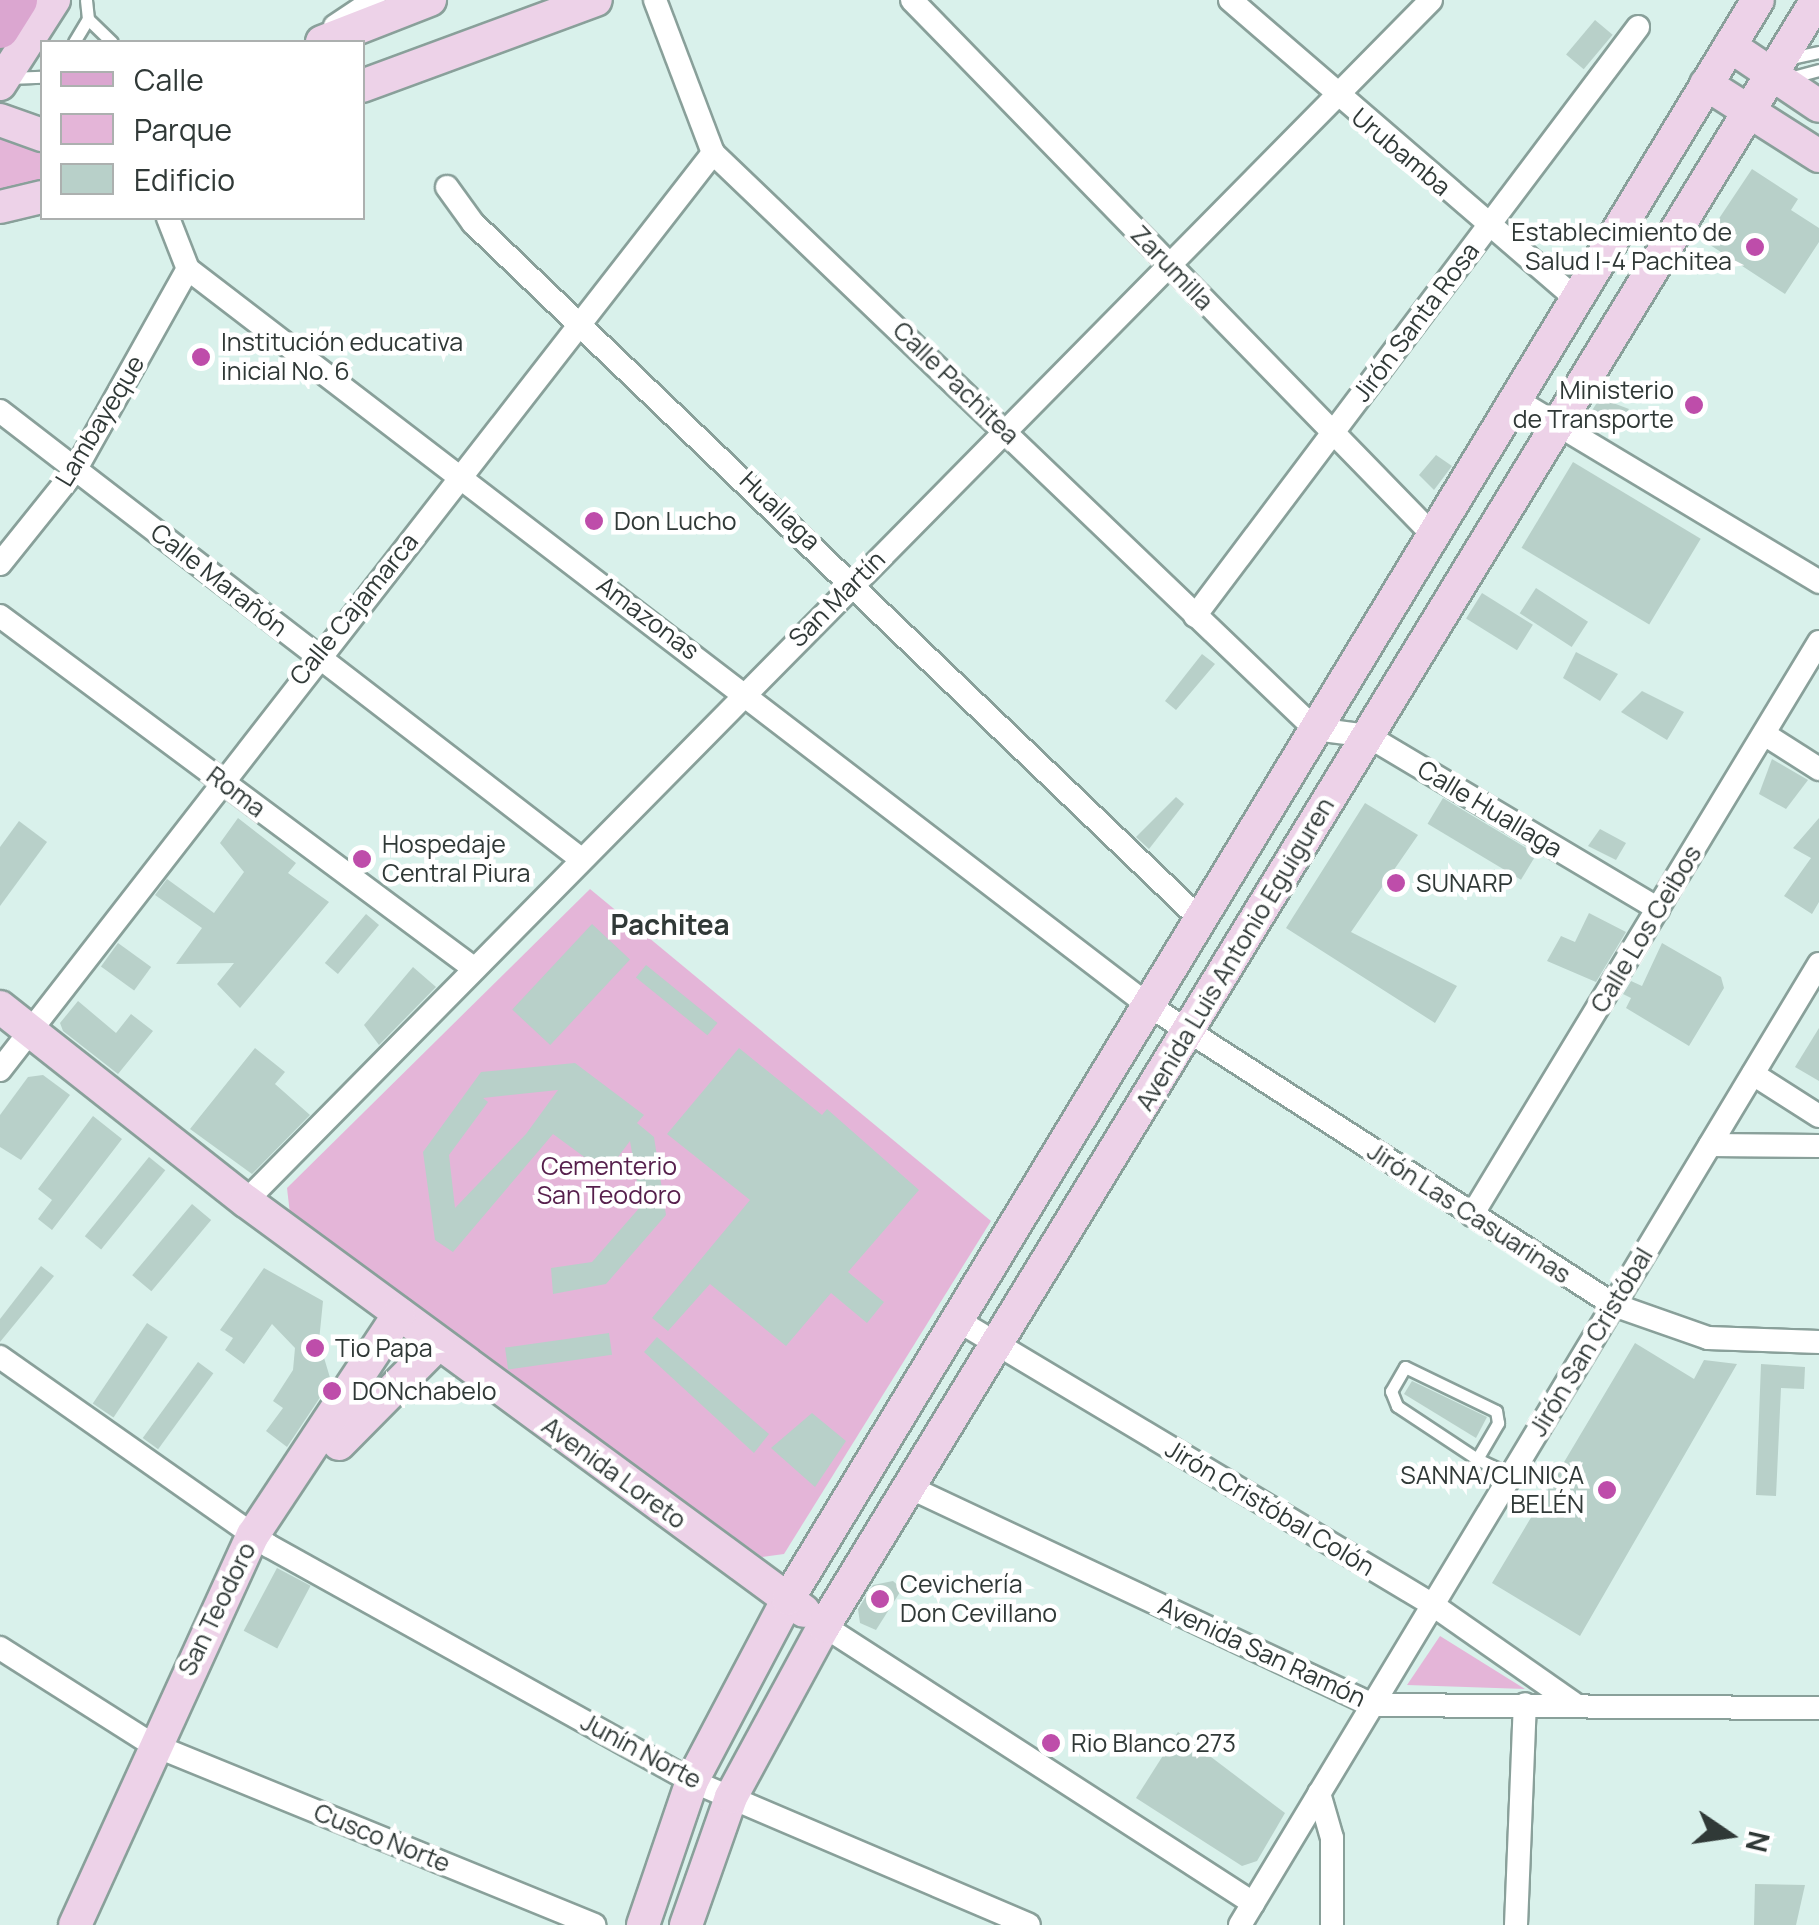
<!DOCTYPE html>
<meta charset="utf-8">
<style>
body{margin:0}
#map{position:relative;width:1819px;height:1925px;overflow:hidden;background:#d9f1eb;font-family:Manrope,sans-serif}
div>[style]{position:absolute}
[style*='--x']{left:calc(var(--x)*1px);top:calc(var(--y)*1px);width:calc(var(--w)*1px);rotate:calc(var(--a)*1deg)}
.green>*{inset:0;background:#e4b5d8}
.building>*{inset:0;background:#b8d0c9;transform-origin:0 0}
.roads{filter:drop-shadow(2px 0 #89a09a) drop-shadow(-2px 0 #89a09a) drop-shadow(0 2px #89a09a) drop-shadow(0 -2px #89a09a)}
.lane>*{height:11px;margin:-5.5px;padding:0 5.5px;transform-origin:5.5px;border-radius:5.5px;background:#fff}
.street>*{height:22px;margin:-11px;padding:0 11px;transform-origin:11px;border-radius:11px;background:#fff}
.secondary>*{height:32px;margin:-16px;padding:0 16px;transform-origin:16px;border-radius:16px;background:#edd2e8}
.primary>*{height:38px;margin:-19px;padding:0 19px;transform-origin:19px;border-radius:19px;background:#dba6d0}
.dots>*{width:28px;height:28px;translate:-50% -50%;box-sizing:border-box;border:5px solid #fff;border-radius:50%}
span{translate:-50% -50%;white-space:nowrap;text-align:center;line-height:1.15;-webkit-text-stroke:9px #fff;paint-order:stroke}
.street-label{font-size:25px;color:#303937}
.poi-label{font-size:25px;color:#303937}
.right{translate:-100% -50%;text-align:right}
.left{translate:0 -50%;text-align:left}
.park-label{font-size:25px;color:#561f4c}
.neighbourhood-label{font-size:28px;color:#303937;font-weight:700}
.legend{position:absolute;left:40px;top:40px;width:325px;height:180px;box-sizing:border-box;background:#fff;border:2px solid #acb0af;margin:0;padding:12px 18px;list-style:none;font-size:30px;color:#303937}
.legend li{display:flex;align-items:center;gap:20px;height:50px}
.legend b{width:50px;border:2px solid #acb0af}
.north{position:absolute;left:1679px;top:1785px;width:100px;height:100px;-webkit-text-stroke:8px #fff;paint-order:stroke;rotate:103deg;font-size:28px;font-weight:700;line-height:40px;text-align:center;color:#303937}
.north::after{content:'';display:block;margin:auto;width:35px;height:45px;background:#303937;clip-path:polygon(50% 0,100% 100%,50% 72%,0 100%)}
</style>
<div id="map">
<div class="green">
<div style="clip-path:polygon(0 136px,42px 143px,42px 185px,0 198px)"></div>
<div style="clip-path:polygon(590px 889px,991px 1221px,784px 1554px,762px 1557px,290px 1214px,287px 1188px)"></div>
<div style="clip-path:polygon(1440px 1636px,1525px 1689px,1407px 1685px)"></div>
</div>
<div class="building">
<div style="left:1595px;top:20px;width:23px;height:45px;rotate:40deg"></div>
<div style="clip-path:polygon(1752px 169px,1798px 199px,1791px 210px,1819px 228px,1819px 242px,1785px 294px,1704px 241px)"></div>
<div style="clip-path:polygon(1600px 398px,1629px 409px,1614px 433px,1591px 412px)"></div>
<div style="clip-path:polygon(1436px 455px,1452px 466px,1434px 490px,1419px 475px)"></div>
<div style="left:1573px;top:462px;width:149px;height:100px;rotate:31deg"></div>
<div style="left:1536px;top:588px;width:62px;height:30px;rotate:33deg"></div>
<div style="left:1482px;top:593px;width:60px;height:30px;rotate:32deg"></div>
<div style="clip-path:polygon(1576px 652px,1618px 674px,1600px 701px,1563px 678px)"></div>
<div style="clip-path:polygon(1202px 654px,1215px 664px,1176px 710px,1165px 701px)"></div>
<div style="clip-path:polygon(1642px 691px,1684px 712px,1667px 740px,1621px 712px)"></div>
<div style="clip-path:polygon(1772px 759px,1808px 780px,1786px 809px,1759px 794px)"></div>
<div style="clip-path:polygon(1176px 797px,1184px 804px,1149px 849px,1136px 837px)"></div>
<div style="left:1443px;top:798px;width:109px;height:30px;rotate:31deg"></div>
<div style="clip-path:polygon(1365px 803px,1418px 835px,1351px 932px,1457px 986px,1435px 1023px,1286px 928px)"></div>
<div style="clip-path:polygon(238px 818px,296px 863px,288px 873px,329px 902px,240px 1008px,217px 984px,234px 963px,176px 964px,202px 928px,155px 895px,167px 879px,214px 913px,244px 872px,220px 843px)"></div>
<div style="clip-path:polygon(1819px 818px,1819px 902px,1812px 914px,1784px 896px,1811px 858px,1793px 848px)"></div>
<div style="clip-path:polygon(19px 821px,47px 842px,0 906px,0 847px)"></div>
<div style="clip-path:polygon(1600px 829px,1626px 843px,1616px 860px,1588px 846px)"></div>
<div style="clip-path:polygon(1589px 913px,1626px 932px,1596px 982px,1547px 961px,1561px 936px,1575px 942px)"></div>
<div style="left:366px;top:914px;width:17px;height:64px;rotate:40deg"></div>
<div style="left:592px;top:924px;width:52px;height:117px;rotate:43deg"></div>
<div style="left:118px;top:943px;width:41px;height:29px;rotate:36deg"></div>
<div style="clip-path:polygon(1662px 943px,1721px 977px,1724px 988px,1689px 1046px,1626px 1008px,1631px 998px,1623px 994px,1631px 981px,1642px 986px)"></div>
<div style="left:646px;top:965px;width:92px;height:16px;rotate:39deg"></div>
<div style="clip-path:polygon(413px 967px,436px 987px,379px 1045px,364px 1025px)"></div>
<div style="clip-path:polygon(78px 1001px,116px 1033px,131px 1014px,153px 1031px,118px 1074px,63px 1031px,60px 1023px)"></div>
<div style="clip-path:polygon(1819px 1028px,1819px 1081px,1795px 1067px)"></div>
<div style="clip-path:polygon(255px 1048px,285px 1072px,275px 1084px,310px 1115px,252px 1174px,190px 1129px)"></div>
<div style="clip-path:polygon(739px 1048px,822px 1115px,827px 1109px,919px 1190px,848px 1272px,884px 1302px,867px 1323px,831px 1293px,786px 1346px,710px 1284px,668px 1331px,652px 1318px,750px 1200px,667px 1134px)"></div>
<div style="clip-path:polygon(evenodd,575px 1063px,644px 1115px,637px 1123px,654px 1137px,666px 1215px,606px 1284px,553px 1294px,551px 1268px,592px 1262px,641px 1206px,630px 1141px,606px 1173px,553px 1134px,453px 1252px,435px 1240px,423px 1152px,481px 1072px,575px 1063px,558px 1090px,526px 1134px,455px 1208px,449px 1155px,488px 1102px,483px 1098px,558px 1090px)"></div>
<div style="clip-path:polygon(43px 1075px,70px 1095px,21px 1160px,0 1147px,0 1115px,28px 1077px)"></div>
<div style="clip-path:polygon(93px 1116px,122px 1139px,52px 1230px,38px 1219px,52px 1200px,38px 1189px)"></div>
<div style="left:149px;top:1157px;width:21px;height:102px;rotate:39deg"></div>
<div style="left:192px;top:1204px;width:25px;height:93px;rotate:40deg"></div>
<div style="clip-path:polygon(41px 1266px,54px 1276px,0 1342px,0 1319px)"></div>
<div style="clip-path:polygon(264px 1268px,323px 1301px,319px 1341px,331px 1381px,287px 1447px,266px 1431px,283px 1408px,273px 1401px,293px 1370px,295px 1348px,272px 1324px,244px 1364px,225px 1350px,233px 1338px,220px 1330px)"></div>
<div style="left:147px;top:1323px;width:25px;height:97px;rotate:34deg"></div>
<div style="left:609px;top:1333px;width:22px;height:105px;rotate:82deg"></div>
<div style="clip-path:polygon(657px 1337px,769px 1434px,754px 1453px,644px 1352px)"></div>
<div style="clip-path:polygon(1635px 1343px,1694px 1379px,1704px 1360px,1737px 1364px,1580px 1636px,1492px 1583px)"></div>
<div style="left:198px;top:1362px;width:19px;height:94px;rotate:36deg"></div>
<div style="clip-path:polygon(1761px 1364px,1805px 1367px,1804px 1389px,1781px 1388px,1776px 1496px,1756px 1495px)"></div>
<div style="clip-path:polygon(1412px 1381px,1487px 1417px,1476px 1438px,1404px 1394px)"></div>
<div style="clip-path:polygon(812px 1413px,846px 1441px,815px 1487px,771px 1448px)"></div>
<div style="left:277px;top:1568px;width:38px;height:71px;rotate:28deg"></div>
<div style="clip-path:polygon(893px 1581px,902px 1589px,876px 1630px,860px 1623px,858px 1609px,873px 1585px)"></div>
<div style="clip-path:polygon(1178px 1732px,1285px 1813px,1257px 1861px,1242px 1866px,1136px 1798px)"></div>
<div style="clip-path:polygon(1755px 1884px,1805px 1885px,1796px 1925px,1754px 1925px)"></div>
</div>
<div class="roads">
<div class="lane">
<div style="--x:88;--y:19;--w:33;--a:44"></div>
<div style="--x:74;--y:42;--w:27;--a:-59"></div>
<div style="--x:88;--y:19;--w:19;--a:-96"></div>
<div style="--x:1786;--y:59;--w:34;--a:-12"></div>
<div style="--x:8;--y:78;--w:34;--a:-2"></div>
<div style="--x:1789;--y:78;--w:31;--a:-15"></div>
<div style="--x:1477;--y:1459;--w:42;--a:-59.7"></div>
<div style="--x:1498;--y:1423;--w:12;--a:-99"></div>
<div style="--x:1496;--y:1411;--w:101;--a:-154.2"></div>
<div style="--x:1405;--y:1367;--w:28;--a:120"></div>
<div style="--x:1391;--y:1391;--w:16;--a:68"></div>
<div style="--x:1397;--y:1406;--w:96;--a:33.5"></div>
<div style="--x:1477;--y:1459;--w:38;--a:25"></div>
</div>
<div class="street">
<div style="--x:655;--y:0;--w:164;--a:69.2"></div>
<div style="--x:713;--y:153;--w:833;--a:43.74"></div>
<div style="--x:1315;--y:729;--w:53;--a:7.5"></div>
<div style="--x:1368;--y:736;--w:338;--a:30.8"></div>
<div style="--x:912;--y:0;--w:747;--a:45.76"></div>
<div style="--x:1230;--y:0;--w:457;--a:40.8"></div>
<div style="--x:335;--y:26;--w:47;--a:-33.7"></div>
<div style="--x:447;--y:187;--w:44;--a:54.2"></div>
<div style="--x:473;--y:223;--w:1006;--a:43.75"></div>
<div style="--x:168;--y:218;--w:55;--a:68.6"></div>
<div style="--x:188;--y:269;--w:1210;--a:37.48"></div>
<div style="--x:1148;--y:1005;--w:554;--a:32.77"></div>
<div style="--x:1614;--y:1305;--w:100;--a:19.3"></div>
<div style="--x:1708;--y:1338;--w:111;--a:2.1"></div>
<div style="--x:1515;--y:399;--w:355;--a:31"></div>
<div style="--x:0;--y:411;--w:734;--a:37.64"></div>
<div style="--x:0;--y:564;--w:122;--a:-51.3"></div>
<div style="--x:76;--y:469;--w:229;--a:-60.8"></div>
<div style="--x:0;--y:616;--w:588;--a:36.64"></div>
<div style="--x:1195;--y:616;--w:737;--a:-53.05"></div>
<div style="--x:1764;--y:734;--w:65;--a:32.5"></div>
<div style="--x:0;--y:1070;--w:1162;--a:-52.13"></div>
<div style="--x:1753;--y:1074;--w:78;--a:32.5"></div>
<div style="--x:1710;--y:1145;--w:109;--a:0.5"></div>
<div style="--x:246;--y:1201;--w:1687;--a:-45.38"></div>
<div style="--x:1472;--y:1215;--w:670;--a:-58.8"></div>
<div style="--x:957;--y:1320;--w:555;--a:30.91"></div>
<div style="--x:1433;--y:1605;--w:174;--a:35"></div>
<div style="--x:0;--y:1357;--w:329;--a:35.1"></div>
<div style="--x:269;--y:1546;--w:484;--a:29.1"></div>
<div style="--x:692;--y:1781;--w:366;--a:23.1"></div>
<div style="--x:909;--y:1487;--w:513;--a:25.17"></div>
<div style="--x:1373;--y:1705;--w:446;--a:0.4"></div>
<div style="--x:824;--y:1626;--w:511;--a:32.85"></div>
<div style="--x:0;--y:1648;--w:179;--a:32.4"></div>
<div style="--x:151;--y:1744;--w:479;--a:22.2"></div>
<div style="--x:1319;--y:1793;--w:47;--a:73.9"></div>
<div style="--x:1332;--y:1838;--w:87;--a:90"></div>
<div style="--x:1240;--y:1925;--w:1122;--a:-58.93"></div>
<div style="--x:1516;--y:1925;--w:221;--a:-87.7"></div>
</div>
<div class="secondary">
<div style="--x:322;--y:42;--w:116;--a:-21.3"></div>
<div style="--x:1730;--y:46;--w:107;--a:34"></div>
<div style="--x:0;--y:84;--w:100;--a:-57.3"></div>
<div style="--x:1706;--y:84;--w:134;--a:32.5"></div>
<div style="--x:362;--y:86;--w:249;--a:-20.2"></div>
<div style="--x:0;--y:120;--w:45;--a:19.7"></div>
<div style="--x:0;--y:207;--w:43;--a:-13.4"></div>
<div style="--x:0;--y:1007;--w:313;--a:38.3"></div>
<div style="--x:246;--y:1201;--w:692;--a:36.31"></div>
<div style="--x:339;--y:1444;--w:141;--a:-45.3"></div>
<div style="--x:75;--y:1925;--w:429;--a:-65.5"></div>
<div style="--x:253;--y:1535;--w:265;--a:-56.5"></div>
<div style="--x:643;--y:1925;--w:152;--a:-71.2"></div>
<div style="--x:692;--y:1781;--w:206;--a:-62.2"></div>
<div style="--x:788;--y:1599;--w:1870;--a:-58.76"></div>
<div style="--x:686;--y:1925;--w:136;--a:-70.6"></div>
<div style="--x:731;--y:1797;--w:195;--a:-61.5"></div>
<div style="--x:824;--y:1626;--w:1905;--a:-58.59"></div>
</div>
<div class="primary">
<div style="--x:0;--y:29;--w:34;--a:-58"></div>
</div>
</div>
<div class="dots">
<div style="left:1755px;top:247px;background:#be4daa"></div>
<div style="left:201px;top:357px;background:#be4daa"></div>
<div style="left:1694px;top:405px;background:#be4daa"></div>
<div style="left:594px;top:521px;background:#be4daa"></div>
<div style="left:362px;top:859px;background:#be4daa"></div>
<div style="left:1396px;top:883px;background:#be4daa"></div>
<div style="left:315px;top:1348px;background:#be4daa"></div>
<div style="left:332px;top:1391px;background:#be4daa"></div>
<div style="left:1607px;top:1490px;background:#be4daa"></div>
<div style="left:880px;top:1599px;background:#be4daa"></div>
<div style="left:1051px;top:1743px;background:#be4daa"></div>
</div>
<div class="street-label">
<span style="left:1401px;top:152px;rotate:40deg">Urubamba</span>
<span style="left:1172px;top:268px;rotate:46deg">Zarumilla</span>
<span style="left:1416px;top:322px;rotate:-53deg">Jirón Santa Rosa</span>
<span style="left:956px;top:383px;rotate:44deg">Calle Pachitea</span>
<span style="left:100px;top:421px;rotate:-59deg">Lambayeque</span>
<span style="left:780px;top:511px;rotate:44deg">Huallaga</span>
<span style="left:219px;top:580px;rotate:38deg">Calle Marañón</span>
<span style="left:837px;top:599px;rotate:-45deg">San Martín</span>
<span style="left:354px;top:609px;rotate:-51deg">Calle Cajamarca</span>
<span style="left:648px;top:618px;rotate:37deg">Amazonas</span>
<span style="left:236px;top:792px;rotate:37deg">Roma</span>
<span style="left:1490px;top:809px;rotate:31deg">Calle Huallaga</span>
<span style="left:1646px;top:929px;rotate:-59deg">Calle Los Ceibos</span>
<span style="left:1235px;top:954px;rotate:-59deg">Avenida Luis Antonio Eguiguren</span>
<span style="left:1469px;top:1213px;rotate:33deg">Jirón Las Casuarinas</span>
<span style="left:1591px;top:1342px;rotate:-59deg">Jirón San Cristóbal</span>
<span style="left:614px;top:1473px;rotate:36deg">Avenida Loreto</span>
<span style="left:1270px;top:1508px;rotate:31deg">Jirón Cristóbal Colón</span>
<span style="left:217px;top:1609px;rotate:-64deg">San Teodoro</span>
<span style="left:1262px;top:1652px;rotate:25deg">Avenida San Ramón</span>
<span style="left:641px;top:1751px;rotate:28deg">Junín Norte</span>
<span style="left:382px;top:1838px;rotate:22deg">Cusco Norte</span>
</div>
<div class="poi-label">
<span class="right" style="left:1732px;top:247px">Establecimiento de<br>Salud I-4 Pachitea</span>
<span class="left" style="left:221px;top:357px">Institución educativa<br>inicial No. 6</span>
<span class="right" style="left:1674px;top:405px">Ministerio<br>de Transporte</span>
<span class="left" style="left:614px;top:521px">Don Lucho</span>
<span class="left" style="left:382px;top:859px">Hospedaje<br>Central Piura</span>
<span class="left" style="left:1416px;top:883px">SUNARP</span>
<span class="left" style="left:335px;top:1348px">Tio Papa</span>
<span class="left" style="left:352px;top:1391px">DONchabelo</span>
<span class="right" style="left:1584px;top:1490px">SANNA/CLINICA<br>BELÉN</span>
<span class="left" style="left:900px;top:1599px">Cevichería<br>Don Cevillano</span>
<span class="left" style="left:1071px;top:1743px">Rio Blanco 273</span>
</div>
<div class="park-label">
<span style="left:609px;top:1181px">Cementerio<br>San Teodoro</span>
</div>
<div class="neighbourhood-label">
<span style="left:670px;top:924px">Pachitea</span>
</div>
<ul class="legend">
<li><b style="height:12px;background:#dba6d0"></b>Calle</li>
<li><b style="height:28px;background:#e4b5d8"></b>Parque</li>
<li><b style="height:28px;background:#b8d0c9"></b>Edificio</li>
</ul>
<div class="north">N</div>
</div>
